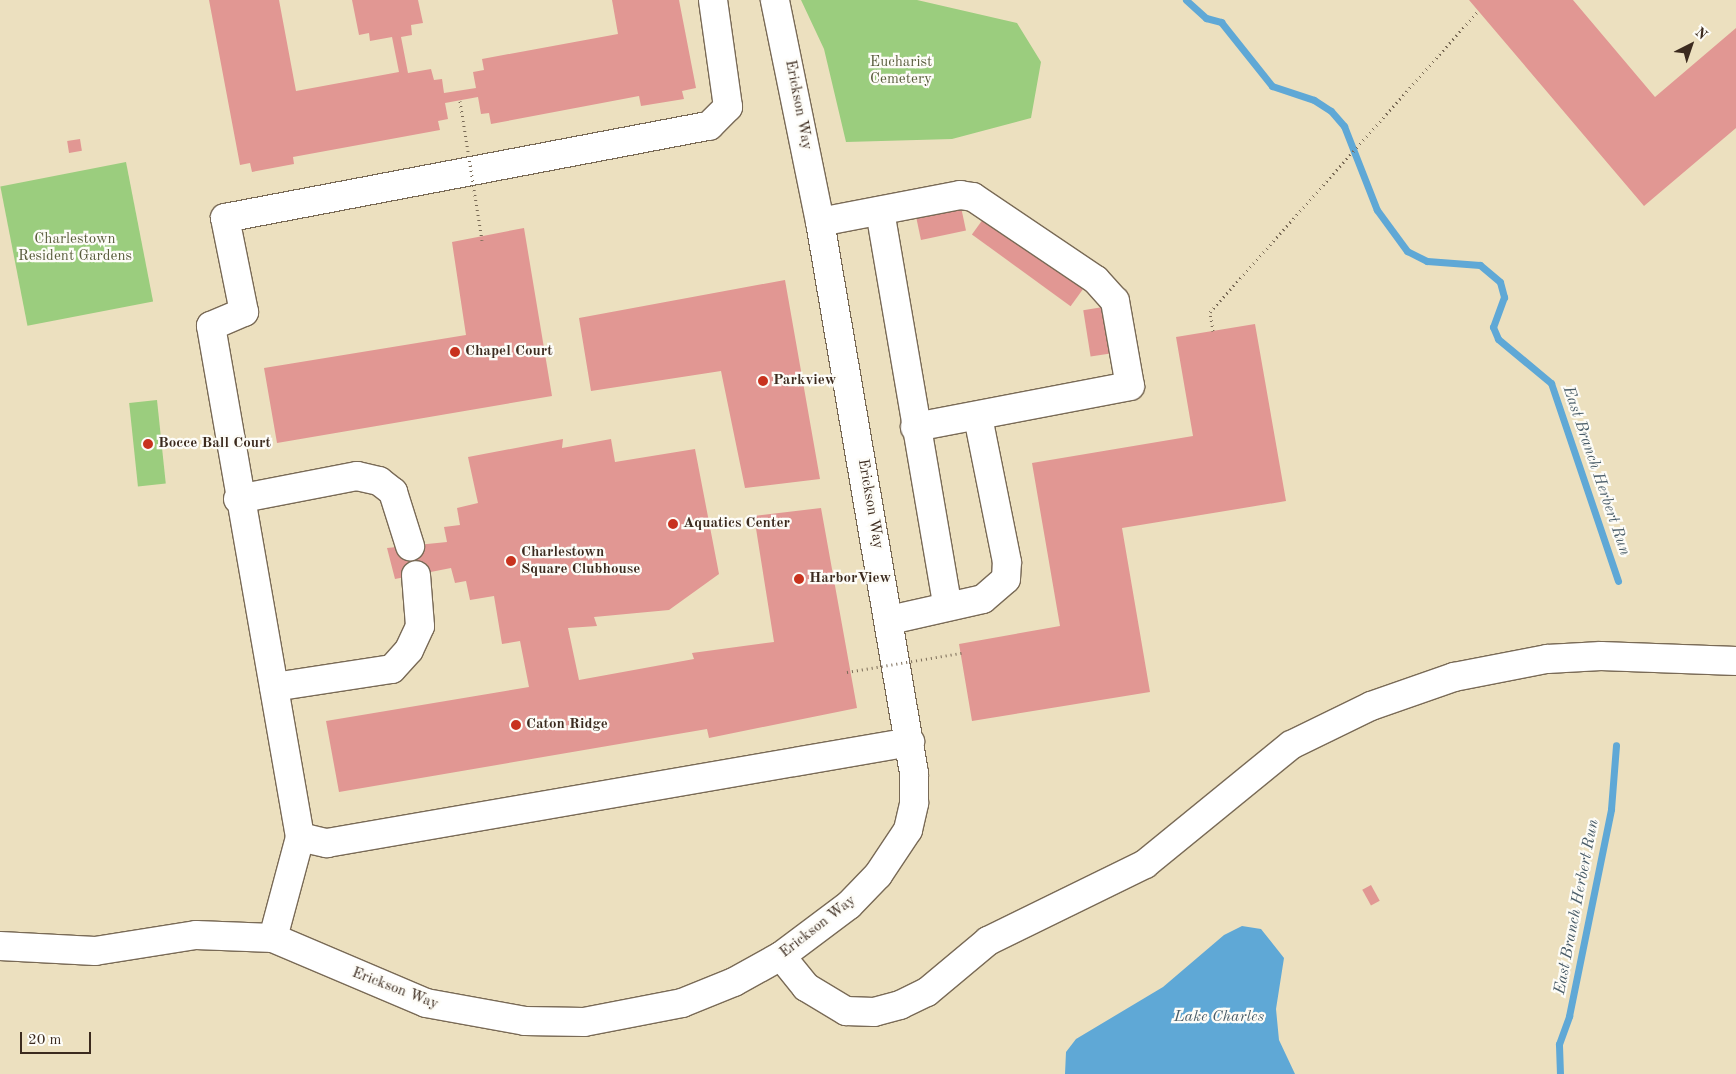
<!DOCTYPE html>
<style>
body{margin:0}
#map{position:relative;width:1736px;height:1074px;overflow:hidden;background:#ece0bf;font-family:"Old Standard TT",serif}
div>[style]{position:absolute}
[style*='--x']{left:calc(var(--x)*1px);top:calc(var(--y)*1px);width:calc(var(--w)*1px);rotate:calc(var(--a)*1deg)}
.green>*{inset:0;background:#9bcd7e;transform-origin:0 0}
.water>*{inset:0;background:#5fa8d6}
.stream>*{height:7px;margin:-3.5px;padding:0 3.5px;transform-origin:3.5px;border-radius:3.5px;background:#5fa8d6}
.building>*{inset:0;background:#e19793;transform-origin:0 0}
.path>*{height:3px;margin-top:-1.5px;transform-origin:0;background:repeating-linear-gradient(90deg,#796a56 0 1px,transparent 0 5px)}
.roads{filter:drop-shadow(1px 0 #796a56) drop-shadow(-1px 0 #796a56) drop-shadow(0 1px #796a56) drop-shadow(0 -1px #796a56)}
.minor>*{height:28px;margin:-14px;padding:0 14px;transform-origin:14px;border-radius:14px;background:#fff}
.path-bridge>*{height:3px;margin-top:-1.5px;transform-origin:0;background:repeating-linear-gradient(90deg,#796a56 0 1px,transparent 0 5px)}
.dots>*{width:14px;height:14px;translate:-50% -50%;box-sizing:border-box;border:2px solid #fdfcf7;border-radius:50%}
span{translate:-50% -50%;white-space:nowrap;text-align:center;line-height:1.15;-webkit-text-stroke:4.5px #fdfcf7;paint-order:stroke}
.park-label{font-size:15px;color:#585b3b}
.street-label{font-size:15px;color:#3b2a1e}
.poi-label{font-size:15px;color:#3b2a1e;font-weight:700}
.left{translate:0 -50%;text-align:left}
.water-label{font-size:16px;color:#495c68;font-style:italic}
.north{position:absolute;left:1666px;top:20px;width:50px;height:50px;-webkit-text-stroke:4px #fdfcf7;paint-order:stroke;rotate:41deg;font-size:14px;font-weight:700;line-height:20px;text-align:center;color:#3b2a1e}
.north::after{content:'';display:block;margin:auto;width:18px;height:22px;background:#3b2a1e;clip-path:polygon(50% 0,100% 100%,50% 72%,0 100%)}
.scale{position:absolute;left:20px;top:1032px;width:71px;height:22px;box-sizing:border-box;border:2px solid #3b2a1e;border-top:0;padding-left:6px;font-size:15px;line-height:18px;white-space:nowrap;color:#3b2a1e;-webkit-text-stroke:4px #fdfcf7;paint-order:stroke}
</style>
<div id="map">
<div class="green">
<div style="clip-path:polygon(801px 0,917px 0,1017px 23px,1041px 62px,1031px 118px,952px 139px,846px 142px,824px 49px)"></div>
<div style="left:126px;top:162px;width:142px;height:128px;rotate:79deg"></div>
<div style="left:157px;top:400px;width:84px;height:28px;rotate:84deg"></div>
</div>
<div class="water">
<div style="clip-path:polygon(1242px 926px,1261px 929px,1284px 958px,1276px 1009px,1279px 1040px,1295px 1074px,1065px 1074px,1066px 1052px,1076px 1039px,1163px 987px,1224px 935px)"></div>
</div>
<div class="stream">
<div style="--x:1186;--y:0;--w:27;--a:42"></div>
<div style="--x:1206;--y:18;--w:16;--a:15"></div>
<div style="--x:1221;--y:22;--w:82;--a:51.4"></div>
<div style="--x:1272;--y:86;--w:44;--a:18.4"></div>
<div style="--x:1314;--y:100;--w:20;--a:33"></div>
<div style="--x:1331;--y:111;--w:20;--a:49"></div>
<div style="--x:1344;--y:126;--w:90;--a:68.6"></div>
<div style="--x:1377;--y:210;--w:51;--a:53.8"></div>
<div style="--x:1407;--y:251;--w:22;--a:27"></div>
<div style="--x:1427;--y:261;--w:53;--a:4.3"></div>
<div style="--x:1480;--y:265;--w:26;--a:40"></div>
<div style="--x:1500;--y:282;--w:16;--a:75"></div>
<div style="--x:1504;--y:297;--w:32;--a:110"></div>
<div style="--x:1493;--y:327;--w:13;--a:67"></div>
<div style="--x:1498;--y:339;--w:69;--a:39.7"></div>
<div style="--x:1551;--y:383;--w:209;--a:71.3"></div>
<div style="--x:1560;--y:1074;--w:30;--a:-92"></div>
<div style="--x:1559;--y:1044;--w:30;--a:-70"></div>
<div style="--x:1569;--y:1016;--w:211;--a:-78.5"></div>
<div style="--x:1611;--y:809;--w:64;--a:-85.5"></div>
</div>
<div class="building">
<div style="clip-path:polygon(209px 0,279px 0,296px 91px,399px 72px,392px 37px,370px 41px,369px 33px,359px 35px,352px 0,418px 0,423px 23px,411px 25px,412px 35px,401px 37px,408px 73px,431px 69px,434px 80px,442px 79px,444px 93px,476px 88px,473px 72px,484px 70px,482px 59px,618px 34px,612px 0,679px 0,696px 88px,682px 91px,684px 99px,641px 106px,639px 96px,491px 124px,489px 113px,481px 114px,478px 97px,445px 103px,448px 119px,438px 121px,440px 130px,293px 157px,294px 164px,252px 172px,250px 163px,240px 165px)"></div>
<div style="clip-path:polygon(1469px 0,1573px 0,1655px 97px,1736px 28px,1736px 128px,1644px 206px)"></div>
<div style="left:80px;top:139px;width:12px;height:13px;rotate:81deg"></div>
<div style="left:961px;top:207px;width:24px;height:46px;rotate:78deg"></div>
<div style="left:986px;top:215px;width:122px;height:24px;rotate:36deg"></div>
<div style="clip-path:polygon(524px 228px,552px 396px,277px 443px,264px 368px,466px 335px,452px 242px)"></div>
<div style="clip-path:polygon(785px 280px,820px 479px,745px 488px,721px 371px,591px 391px,579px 318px)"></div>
<div style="left:1103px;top:307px;width:47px;height:20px;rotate:81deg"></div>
<div style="clip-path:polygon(1255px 324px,1286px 501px,1122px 528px,1150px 692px,972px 721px,959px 644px,1060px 626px,1032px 463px,1193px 436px,1176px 337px)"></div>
<div style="clip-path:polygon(563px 439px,562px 448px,611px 439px,615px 462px,695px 449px,719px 574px,669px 610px,594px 617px,597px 626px,568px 628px,579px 680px,694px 659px,692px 653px,774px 642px,754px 516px,821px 508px,857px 708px,709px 738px,707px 729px,339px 792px,326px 721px,529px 687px,520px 641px,502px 644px,494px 596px,470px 600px,466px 581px,455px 583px,451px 568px,395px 579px,387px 548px,447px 542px,444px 527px,460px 525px,457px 508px,478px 503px,468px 457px)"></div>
<div style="left:1371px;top:885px;width:18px;height:10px;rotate:61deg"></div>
</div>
<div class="path">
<div style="--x:1213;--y:331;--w:19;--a:-99"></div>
<div style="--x:1210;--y:312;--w:403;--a:-48.3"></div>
</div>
<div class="roads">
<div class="minor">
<div style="--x:880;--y:211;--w:399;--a:80.3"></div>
<div style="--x:820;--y:222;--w:143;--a:-10.9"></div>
<div style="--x:960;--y:195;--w:13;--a:9"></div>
<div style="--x:973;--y:197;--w:148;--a:34"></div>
<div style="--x:1096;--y:280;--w:28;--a:48"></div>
<div style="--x:1115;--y:301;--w:86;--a:80"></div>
<div style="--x:1130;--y:386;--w:219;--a:169.2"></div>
<div style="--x:238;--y:499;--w:121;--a:-10.9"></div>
<div style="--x:357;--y:476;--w:23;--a:13"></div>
<div style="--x:379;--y:481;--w:18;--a:38"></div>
<div style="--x:393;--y:492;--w:57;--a:72.5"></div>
<div style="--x:890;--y:620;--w:95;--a:-12.7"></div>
<div style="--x:983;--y:599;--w:30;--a:-41"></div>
<div style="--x:1006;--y:579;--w:17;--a:-87"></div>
<div style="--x:1007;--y:562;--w:148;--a:-101.3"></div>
<div style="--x:274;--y:687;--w:119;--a:-8.7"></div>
<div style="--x:392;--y:669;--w:25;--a:-48"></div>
<div style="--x:409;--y:650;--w:26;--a:-65"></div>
<div style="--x:420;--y:626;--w:51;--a:-94.5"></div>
<div style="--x:300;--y:837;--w:28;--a:13"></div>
<div style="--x:327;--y:843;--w:592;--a:-9.83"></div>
<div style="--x:273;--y:938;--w:105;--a:-75"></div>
<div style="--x:300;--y:837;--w:519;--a:-99.88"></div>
<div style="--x:211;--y:326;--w:36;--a:-23"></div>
<div style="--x:244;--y:312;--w:96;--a:-101.4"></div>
<div style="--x:225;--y:218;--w:493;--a:-10.8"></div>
<div style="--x:709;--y:126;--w:27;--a:-45"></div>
<div style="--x:728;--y:107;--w:108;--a:-98"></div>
<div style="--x:0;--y:946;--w:95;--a:3"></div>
<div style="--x:95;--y:951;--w:102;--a:-9"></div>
<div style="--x:196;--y:935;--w:77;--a:2.2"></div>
<div style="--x:273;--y:938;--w:166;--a:23"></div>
<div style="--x:426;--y:1003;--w:101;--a:10.3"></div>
<div style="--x:525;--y:1021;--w:59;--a:1"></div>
<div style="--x:584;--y:1022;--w:100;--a:-11"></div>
<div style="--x:682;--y:1003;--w:56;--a:-22"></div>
<div style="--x:734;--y:982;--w:54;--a:-29"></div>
<div style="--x:781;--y:956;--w:85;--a:-36.9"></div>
<div style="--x:849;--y:905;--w:42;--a:-46"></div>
<div style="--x:878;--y:875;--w:54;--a:-56.3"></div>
<div style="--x:908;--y:830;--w:28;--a:-77"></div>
<div style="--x:914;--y:803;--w:30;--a:-90"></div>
<div style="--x:914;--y:773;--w:559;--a:-99.68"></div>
<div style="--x:820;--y:222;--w:227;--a:-101.5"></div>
<div style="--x:781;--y:956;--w:40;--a:51"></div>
<div style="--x:806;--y:987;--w:47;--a:31"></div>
<div style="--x:846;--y:1011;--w:28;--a:2"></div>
<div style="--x:874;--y:1012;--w:27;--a:-15"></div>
<div style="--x:900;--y:1005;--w:30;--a:-26"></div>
<div style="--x:927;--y:992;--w:80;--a:-39.9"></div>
<div style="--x:988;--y:941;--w:175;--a:-26.1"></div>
<div style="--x:1145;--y:864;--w:188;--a:-39.2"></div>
<div style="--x:1291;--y:745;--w:89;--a:-26"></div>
<div style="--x:1371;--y:706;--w:88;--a:-19.3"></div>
<div style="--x:1454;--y:677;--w:95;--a:-11"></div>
<div style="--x:1547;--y:659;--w:54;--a:-3.2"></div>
<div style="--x:1601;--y:656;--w:135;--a:2.1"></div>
</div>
</div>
<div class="path-bridge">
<div style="--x:460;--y:101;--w:141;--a:81"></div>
<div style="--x:847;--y:672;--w:116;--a:-9.5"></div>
</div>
<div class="dots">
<div style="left:455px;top:352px;background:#c8321e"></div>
<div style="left:763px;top:381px;background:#c8321e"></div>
<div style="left:148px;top:444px;background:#c8321e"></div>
<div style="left:673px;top:524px;background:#c8321e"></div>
<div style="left:511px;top:561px;background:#c8321e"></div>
<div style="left:799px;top:579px;background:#c8321e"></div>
<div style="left:516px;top:725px;background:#c8321e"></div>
</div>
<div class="park-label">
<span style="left:901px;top:71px">Eucharist<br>Cemetery</span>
<span style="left:75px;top:248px">Charlestown<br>Resident Gardens</span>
</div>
<div class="street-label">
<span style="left:798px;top:105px;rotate:79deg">Erickson Way</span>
<span style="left:870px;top:504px;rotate:80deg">Erickson Way</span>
<span style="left:818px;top:927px;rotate:-38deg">Erickson Way</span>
<span style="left:395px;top:989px;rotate:21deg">Erickson Way</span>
</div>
<div class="poi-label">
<span class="left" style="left:465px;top:352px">Chapel Court</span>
<span class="left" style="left:773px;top:381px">Parkview</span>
<span class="left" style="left:158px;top:444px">Bocce Ball Court</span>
<span class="left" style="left:683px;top:524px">Aquatics Center</span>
<span class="left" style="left:521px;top:561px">Charlestown<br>Square Clubhouse</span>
<span class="left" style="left:809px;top:579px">HarborView</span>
<span class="left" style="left:526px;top:725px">Caton Ridge</span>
</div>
<div class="water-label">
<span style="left:1596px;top:471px;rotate:71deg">East Branch Herbert Run</span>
<span style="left:1577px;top:907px;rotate:-79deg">East Branch Herbert Run</span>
<span style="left:1219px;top:1017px">Lake Charles</span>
</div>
<div class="north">N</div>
<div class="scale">20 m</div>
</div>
